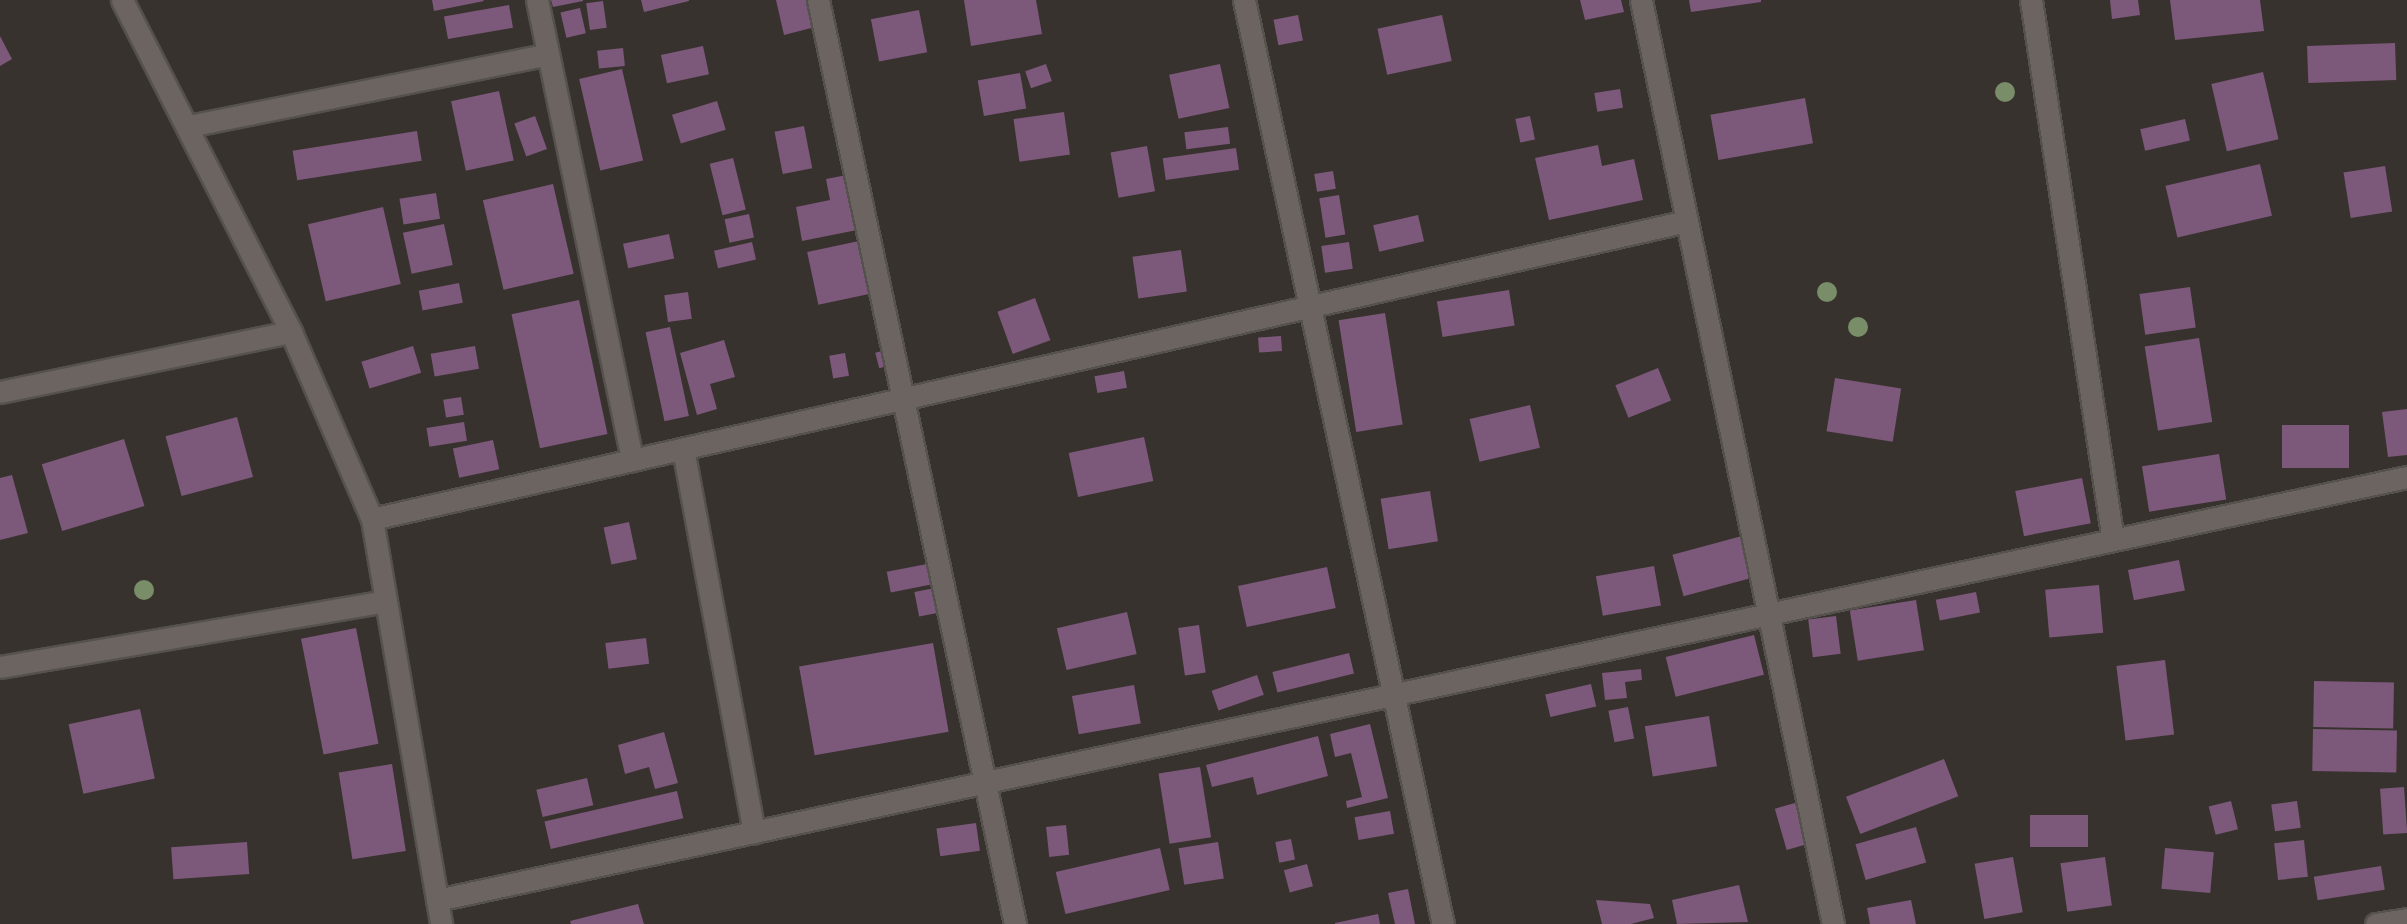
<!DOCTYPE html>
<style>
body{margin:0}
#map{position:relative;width:2407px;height:924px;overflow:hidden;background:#38322e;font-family:"Source Sans 3",sans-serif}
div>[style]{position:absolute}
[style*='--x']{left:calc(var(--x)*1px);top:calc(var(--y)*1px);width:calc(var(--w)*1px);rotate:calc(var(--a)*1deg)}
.building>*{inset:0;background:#7c587a;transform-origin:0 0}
.roads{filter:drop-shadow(2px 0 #55514d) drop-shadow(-2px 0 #55514d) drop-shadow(0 2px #55514d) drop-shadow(0 -2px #55514d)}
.minor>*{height:21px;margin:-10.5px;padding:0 10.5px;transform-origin:10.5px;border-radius:10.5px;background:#6b6460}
.trees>*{width:20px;height:20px;margin:-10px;border-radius:50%;background:#788d68}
span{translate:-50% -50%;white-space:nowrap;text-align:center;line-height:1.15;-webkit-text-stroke:5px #1d1a18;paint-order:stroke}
</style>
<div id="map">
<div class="building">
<div style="clip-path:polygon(432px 0,483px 0,484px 1px,434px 11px)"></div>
<div style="clip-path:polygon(551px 0,583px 0,583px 1px,553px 7px)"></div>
<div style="clip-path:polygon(641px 0,689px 0,689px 1px,644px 12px)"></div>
<div style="clip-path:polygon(776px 0,809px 0,815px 27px,784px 35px)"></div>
<div style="clip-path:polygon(964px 0,1036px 0,1042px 34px,971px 46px)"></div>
<div style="clip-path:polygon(1580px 0,1621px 0,1624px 12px,1585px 20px)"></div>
<div style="clip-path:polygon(1689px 0,1761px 0,1761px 2px,1691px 12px)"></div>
<div style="clip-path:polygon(2110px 0,2138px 0,2140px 15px,2112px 19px)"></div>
<div style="clip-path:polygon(2170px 0,2260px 0,2264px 31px,2175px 40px)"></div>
<div style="left:603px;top:1px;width:27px;height:17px;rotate:82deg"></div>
<div style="left:509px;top:5px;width:23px;height:66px;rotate:80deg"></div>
<div style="left:580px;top:8px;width:26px;height:20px;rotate:77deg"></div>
<div style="left:919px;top:10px;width:43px;height:49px;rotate:79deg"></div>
<div style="left:1298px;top:15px;width:26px;height:25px;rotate:79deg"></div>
<div style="left:1442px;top:15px;width:47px;height:66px;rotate:78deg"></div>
<div style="clip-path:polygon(0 36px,12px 59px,0 66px)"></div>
<div style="left:2395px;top:43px;width:37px;height:88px;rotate:88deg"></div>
<div style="left:703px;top:46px;width:29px;height:43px;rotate:78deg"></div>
<div style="left:623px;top:48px;width:18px;height:26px;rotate:84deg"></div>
<div style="left:1046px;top:64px;width:18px;height:22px;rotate:71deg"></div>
<div style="left:1220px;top:64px;width:45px;height:52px;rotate:78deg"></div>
<div style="left:622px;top:69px;width:94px;height:44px;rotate:77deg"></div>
<div style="left:2263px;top:72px;width:69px;height:53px;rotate:77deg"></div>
<div style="left:1020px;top:73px;width:36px;height:43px;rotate:80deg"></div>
<div style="left:1620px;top:89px;width:19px;height:26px;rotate:81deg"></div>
<div style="left:499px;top:91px;width:71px;height:49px;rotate:78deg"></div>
<div style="left:1805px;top:98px;width:46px;height:96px;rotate:80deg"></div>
<div style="left:717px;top:101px;width:30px;height:47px;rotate:73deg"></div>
<div style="left:1064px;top:112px;width:43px;height:51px;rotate:82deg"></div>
<div style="left:535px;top:116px;width:35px;height:22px;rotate:70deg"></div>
<div style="left:1530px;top:116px;width:24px;height:15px;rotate:78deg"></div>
<div style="left:2185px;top:119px;width:22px;height:46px;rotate:77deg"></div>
<div style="left:804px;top:126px;width:43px;height:30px;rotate:79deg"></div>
<div style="left:1228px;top:127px;width:17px;height:44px;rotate:83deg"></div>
<div style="left:417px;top:131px;width:30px;height:126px;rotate:81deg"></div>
<div style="clip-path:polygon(1598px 145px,1602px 166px,1634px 159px,1643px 200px,1549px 220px,1535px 158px)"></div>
<div style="left:1147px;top:146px;width:46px;height:37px;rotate:80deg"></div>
<div style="left:1236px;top:148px;width:22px;height:74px;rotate:82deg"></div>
<div style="left:733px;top:158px;width:53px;height:24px;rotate:76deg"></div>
<div style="left:2260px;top:164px;width:53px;height:97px;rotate:77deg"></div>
<div style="left:2385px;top:166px;width:46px;height:42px;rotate:81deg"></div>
<div style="left:1333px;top:171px;width:18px;height:19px;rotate:81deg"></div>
<div style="clip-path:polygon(847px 175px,857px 230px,802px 241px,796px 207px,830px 200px,826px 179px)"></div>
<div style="left:553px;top:184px;width:92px;height:72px;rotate:77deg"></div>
<div style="left:436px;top:193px;width:26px;height:37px;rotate:81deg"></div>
<div style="left:1339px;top:195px;width:40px;height:20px;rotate:81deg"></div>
<div style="left:383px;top:207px;width:79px;height:77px;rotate:77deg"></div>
<div style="left:749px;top:214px;width:24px;height:25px;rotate:78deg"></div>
<div style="left:1418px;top:215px;width:27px;height:46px;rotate:77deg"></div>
<div style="left:444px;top:224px;width:42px;height:42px;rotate:78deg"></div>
<div style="left:669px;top:234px;width:25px;height:47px;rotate:78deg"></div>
<div style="left:859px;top:241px;width:54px;height:53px;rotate:78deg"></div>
<div style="left:752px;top:242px;width:18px;height:39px;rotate:77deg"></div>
<div style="left:1349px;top:242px;width:27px;height:28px;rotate:82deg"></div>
<div style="left:1181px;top:250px;width:42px;height:49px;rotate:82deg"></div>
<div style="left:459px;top:283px;width:20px;height:41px;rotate:79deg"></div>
<div style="left:2190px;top:287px;width:41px;height:51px;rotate:82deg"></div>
<div style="left:1509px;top:290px;width:36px;height:73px;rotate:81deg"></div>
<div style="left:688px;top:292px;width:27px;height:24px;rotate:82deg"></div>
<div style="left:1035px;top:298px;width:45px;height:40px;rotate:70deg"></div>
<div style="left:579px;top:300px;width:137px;height:69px;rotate:78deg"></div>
<div style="left:1385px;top:313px;width:113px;height:47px;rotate:81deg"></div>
<div style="left:670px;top:327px;width:91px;height:25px;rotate:78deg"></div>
<div style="left:1281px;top:336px;width:15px;height:23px;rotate:86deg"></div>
<div style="left:2199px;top:338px;width:85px;height:55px;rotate:81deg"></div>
<div style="clip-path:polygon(724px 340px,735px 377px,710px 384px,717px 409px,697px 415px,680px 353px)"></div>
<div style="left:413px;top:346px;width:28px;height:54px;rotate:73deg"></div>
<div style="left:475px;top:346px;width:23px;height:45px;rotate:80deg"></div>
<div style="left:886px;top:350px;width:16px;height:11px;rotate:76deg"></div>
<div style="left:845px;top:353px;width:23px;height:16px;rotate:80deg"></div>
<div style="left:1658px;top:368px;width:35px;height:46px;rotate:68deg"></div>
<div style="left:1124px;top:371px;width:17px;height:30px;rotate:80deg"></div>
<div style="left:1835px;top:378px;width:67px;height:54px;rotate:9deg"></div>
<div style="left:461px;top:397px;width:18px;height:18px;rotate:81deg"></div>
<div style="left:1530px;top:405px;width:44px;height:62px;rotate:77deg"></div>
<div style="clip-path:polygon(2407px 409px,2407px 455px,2388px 457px,2382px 412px)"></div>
<div style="left:237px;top:417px;width:62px;height:74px;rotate:75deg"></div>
<div style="left:464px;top:422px;width:19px;height:38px;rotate:81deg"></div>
<div style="left:2349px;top:425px;width:43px;height:67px;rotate:90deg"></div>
<div style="left:1144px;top:437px;width:45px;height:77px;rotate:78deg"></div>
<div style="left:124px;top:439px;width:70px;height:86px;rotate:73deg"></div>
<div style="left:493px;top:440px;width:30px;height:41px;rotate:78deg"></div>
<div style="left:2219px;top:454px;width:46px;height:78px;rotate:81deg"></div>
<div style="clip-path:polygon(12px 475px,28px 533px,0 540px,0 478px)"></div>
<div style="left:2082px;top:478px;width:46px;height:68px;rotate:79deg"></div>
<div style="left:1430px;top:491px;width:51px;height:50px;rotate:81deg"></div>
<div style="left:629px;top:522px;width:38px;height:26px;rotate:78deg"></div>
<div style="left:1742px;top:536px;width:43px;height:72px;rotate:75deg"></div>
<div style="left:2179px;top:560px;width:31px;height:52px;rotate:79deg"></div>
<div style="left:927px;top:564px;width:21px;height:41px;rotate:79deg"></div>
<div style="left:1654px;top:566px;width:40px;height:59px;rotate:80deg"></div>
<div style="left:1327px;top:567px;width:42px;height:91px;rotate:78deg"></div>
<div style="left:2099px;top:585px;width:48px;height:54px;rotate:85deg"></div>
<div style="left:935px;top:588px;width:25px;height:21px;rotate:79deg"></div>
<div style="left:1976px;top:592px;width:21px;height:41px;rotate:79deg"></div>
<div style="left:1916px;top:600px;width:51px;height:67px;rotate:81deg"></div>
<div style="left:1127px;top:612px;width:43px;height:72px;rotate:77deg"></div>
<div style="left:1836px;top:616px;width:38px;height:28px;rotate:83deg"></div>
<div style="left:1199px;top:625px;width:48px;height:21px;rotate:82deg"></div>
<div style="left:356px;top:628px;width:118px;height:56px;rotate:79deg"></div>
<div style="left:1754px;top:635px;width:41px;height:91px;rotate:76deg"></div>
<div style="left:646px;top:638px;width:26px;height:41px;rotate:83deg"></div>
<div style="left:933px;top:643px;width:90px;height:136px;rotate:80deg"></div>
<div style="left:1349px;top:653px;width:21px;height:79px;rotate:76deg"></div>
<div style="left:2165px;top:660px;width:75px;height:49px;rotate:83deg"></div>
<div style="clip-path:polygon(1641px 669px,1642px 680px,1625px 682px,1627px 698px,1605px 700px,1602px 673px)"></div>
<div style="left:1257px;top:675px;width:21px;height:48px;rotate:71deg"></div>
<div style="left:2314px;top:681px;width:80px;height:46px;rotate:1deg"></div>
<div style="left:1591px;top:684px;width:23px;height:47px;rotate:77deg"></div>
<div style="left:1134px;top:685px;width:39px;height:63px;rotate:80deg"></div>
<div style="left:1628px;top:707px;width:32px;height:20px;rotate:79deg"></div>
<div style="left:140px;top:709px;width:71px;height:73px;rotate:78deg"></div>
<div style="left:1709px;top:716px;width:51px;height:65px;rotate:81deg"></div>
<div style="clip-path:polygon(1370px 724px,1388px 798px,1347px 808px,1346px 801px,1362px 797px,1351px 753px,1335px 757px,1330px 734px)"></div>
<div style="left:2313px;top:729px;width:84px;height:42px;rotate:1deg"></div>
<div style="clip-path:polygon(664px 732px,678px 783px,655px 789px,649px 767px,625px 774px,618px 745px)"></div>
<div style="clip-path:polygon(1318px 736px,1328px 776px,1257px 795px,1253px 777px,1212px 787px,1206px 765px)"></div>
<div style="left:1944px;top:759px;width:40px;height:105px;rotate:69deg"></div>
<div style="left:392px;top:764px;width:88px;height:54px;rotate:81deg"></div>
<div style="left:1200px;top:767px;width:71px;height:42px;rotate:81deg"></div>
<div style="left:587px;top:778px;width:28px;height:52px;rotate:77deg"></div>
<div style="left:2404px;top:787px;width:46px;height:24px;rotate:86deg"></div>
<div style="left:677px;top:791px;width:28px;height:136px;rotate:77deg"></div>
<div style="left:2231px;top:801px;width:29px;height:23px;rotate:76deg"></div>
<div style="left:2297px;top:801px;width:27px;height:26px;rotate:82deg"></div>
<div style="left:1795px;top:803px;width:43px;height:21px;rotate:74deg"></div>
<div style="left:1390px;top:811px;width:23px;height:36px;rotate:80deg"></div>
<div style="left:2030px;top:815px;width:58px;height:32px"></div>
<div style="left:976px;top:823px;width:28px;height:40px;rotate:82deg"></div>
<div style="left:1066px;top:825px;width:30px;height:20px;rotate:84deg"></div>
<div style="left:1916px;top:827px;width:37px;height:63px;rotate:74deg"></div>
<div style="left:1291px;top:839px;width:21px;height:16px;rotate:79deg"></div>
<div style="left:2304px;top:840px;width:37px;height:30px;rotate:84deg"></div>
<div style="left:247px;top:842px;width:32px;height:76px;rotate:86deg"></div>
<div style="left:1218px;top:842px;width:37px;height:40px;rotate:81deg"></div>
<div style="left:1160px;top:848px;width:43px;height:107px;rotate:77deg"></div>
<div style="left:2165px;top:848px;width:49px;height:41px;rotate:5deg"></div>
<div style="left:2013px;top:857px;width:56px;height:39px;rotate:80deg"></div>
<div style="left:2105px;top:857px;width:49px;height:45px;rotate:82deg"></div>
<div style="left:1307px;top:864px;width:23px;height:24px;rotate:75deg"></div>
<div style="left:2381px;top:866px;width:24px;height:68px;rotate:81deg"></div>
<div style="clip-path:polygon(1739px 885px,1748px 922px,1677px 924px,1672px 900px)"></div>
<div style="clip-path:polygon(1408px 889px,1415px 924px,1395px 924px,1388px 893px)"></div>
<div style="clip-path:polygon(1596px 900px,1650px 904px,1654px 918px,1631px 924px,1602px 924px)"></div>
<div style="clip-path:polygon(1911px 900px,1916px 924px,1870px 924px,1867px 908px)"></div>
<div style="clip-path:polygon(638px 904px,644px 924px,571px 924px,570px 921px)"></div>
<div style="clip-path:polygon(1378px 914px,1380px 924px,1335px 924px,1335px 923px)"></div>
</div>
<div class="roads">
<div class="minor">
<div style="--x:122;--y:0;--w:373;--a:63"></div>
<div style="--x:291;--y:332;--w:204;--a:66.6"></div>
<div style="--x:372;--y:519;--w:411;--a:80.3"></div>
<div style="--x:537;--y:0;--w:470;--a:78.3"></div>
<div style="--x:818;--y:0;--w:945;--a:77.96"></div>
<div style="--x:1244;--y:0;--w:945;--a:77.85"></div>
<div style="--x:1641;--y:0;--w:944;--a:78.26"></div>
<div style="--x:2031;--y:0;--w:546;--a:81.37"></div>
<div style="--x:189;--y:126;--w:366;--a:-11.3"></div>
<div style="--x:0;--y:392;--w:297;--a:-11.7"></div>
<div style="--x:683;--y:449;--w:390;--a:79.5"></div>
<div style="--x:372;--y:519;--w:1348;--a:-12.77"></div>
<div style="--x:0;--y:667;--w:391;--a:-9.7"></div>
<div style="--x:437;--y:900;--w:2015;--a:-12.12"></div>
<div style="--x:2376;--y:924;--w:31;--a:-9"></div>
</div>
</div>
<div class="trees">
<div style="left:2005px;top:92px"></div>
<div style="left:1827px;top:292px"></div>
<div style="left:1858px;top:327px"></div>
<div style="left:144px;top:590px"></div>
</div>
</div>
